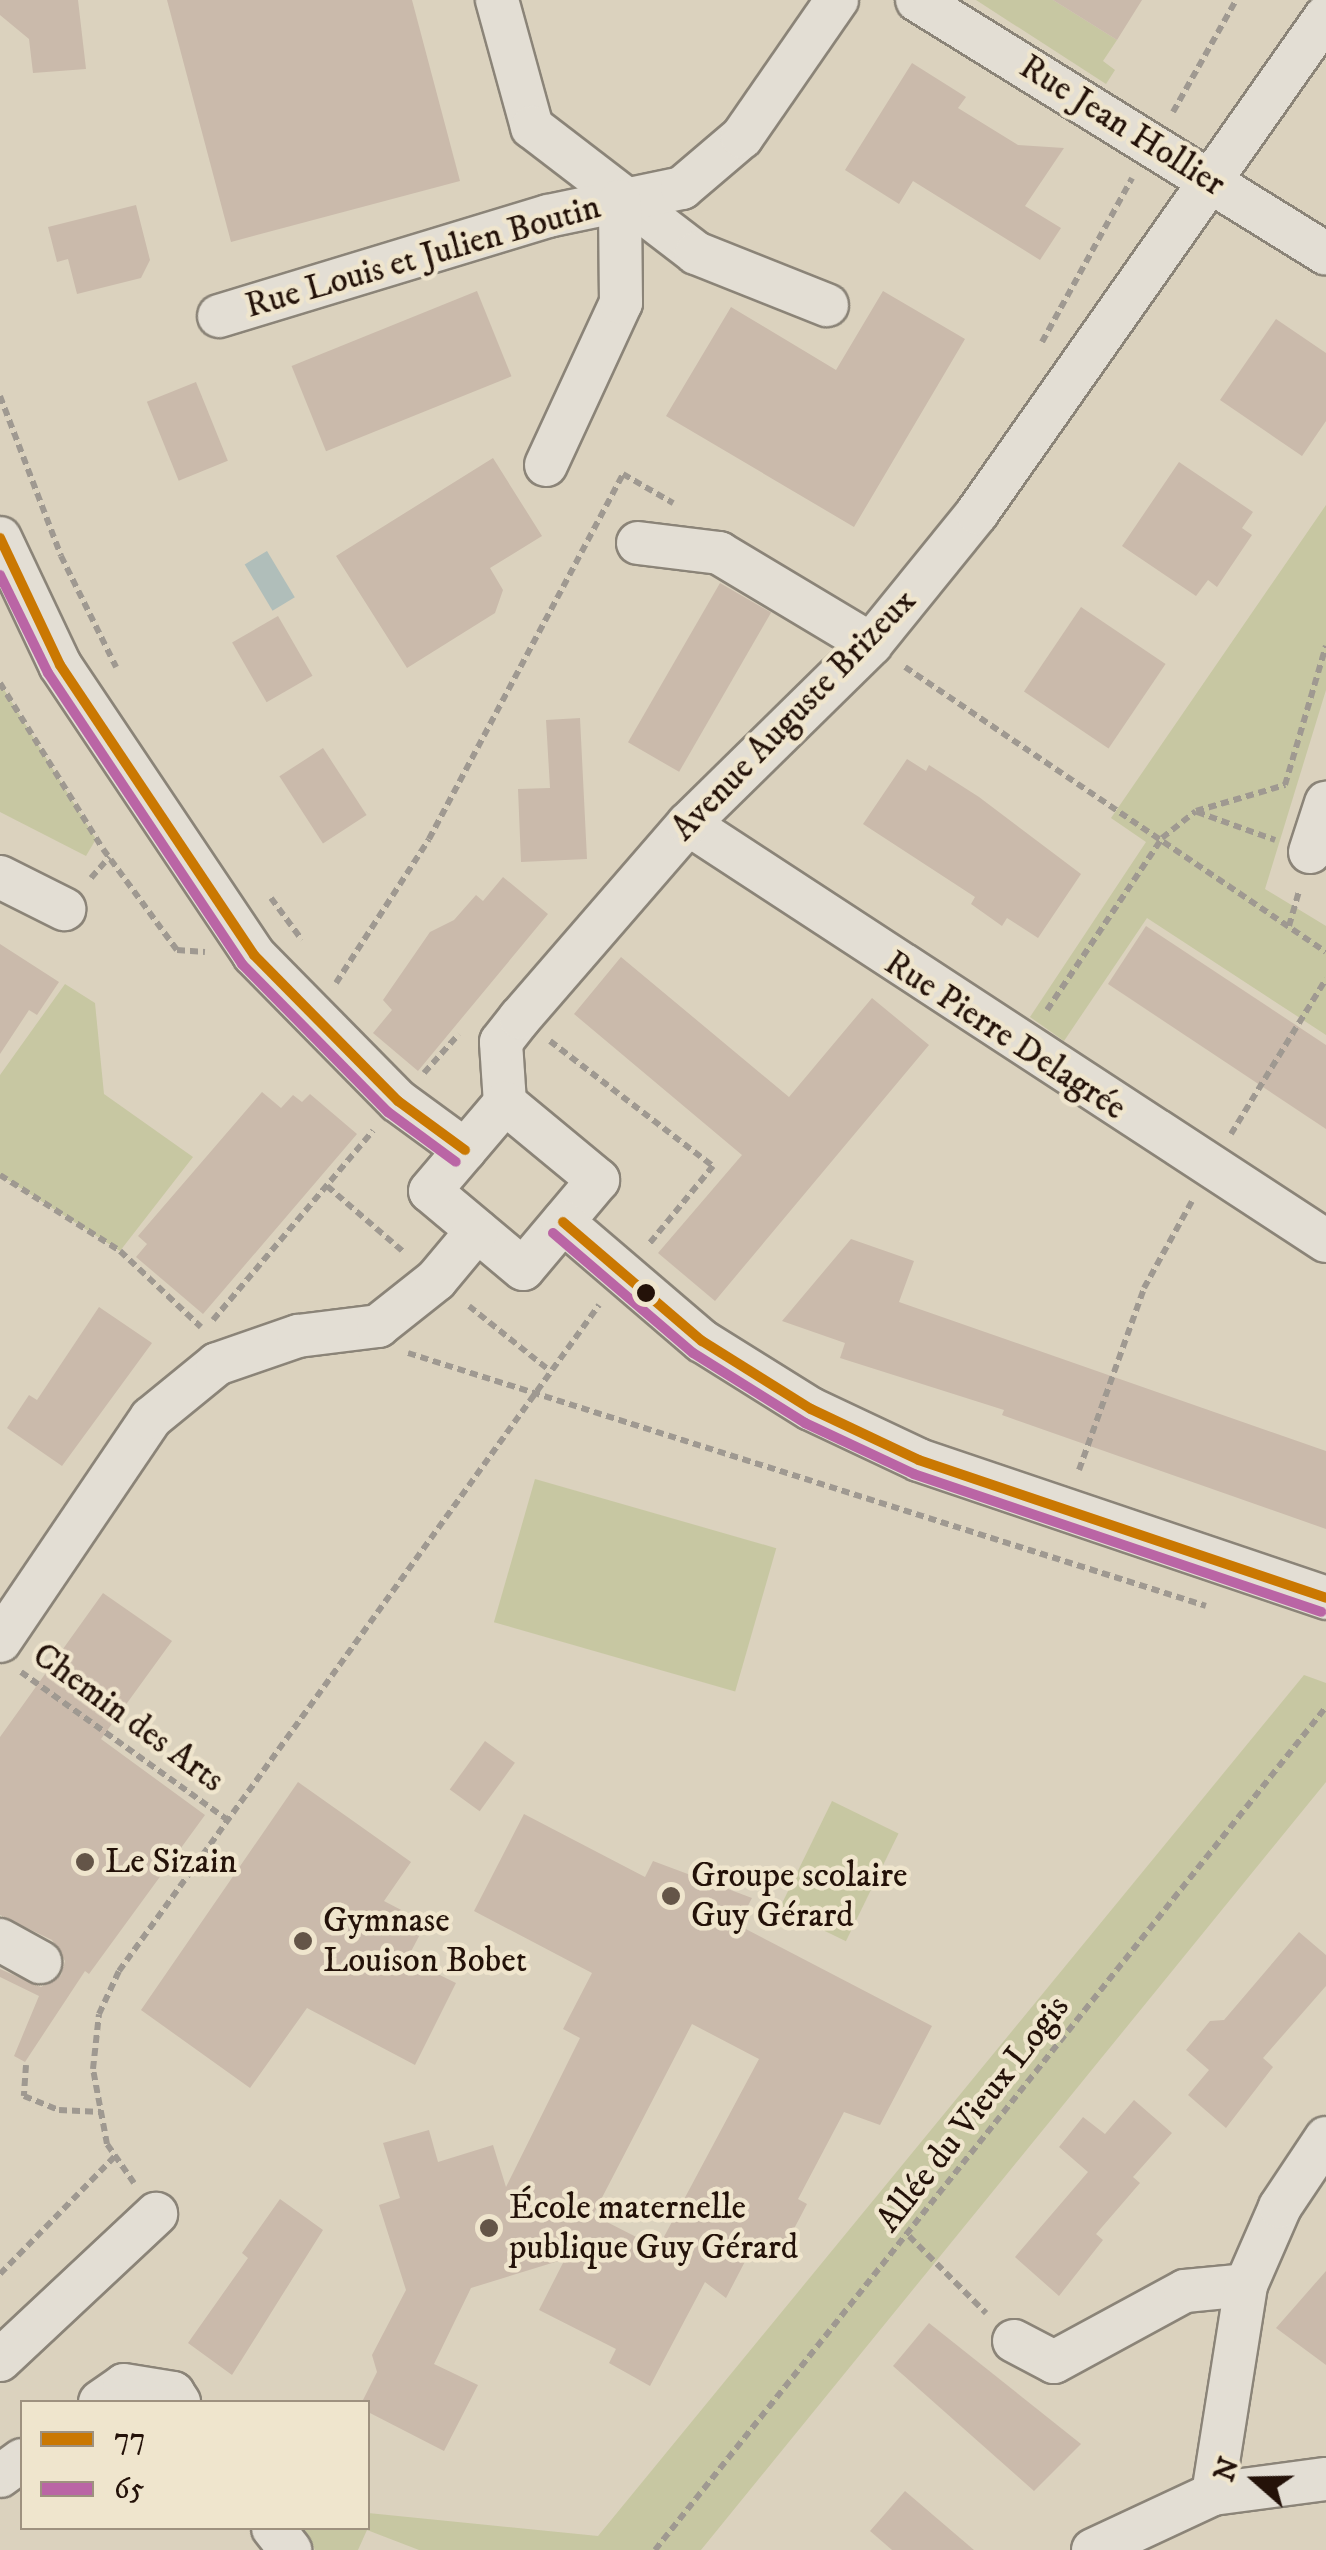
<!DOCTYPE html>
<meta charset="utf-8">
<style>
body{margin:0}
#map{position:relative;width:1326px;height:2550px;overflow:hidden;background:#dbd2be;font-family:"IM FELL DW Pica",serif}
div>[style]{position:absolute}
[style*='--x']{left:calc(var(--x)*1px);top:calc(var(--y)*1px);width:calc(var(--w)*1px);rotate:calc(var(--a)*1deg)}
.green>*{inset:0;background:#c7c7a2;transform-origin:0 0}
.water>*{inset:0;background:#b0beba;transform-origin:0 0}
.building>*{inset:0;background:#cabaab;transform-origin:0 0}
.path>*{height:6px;margin-top:-3px;transform-origin:0;background:repeating-linear-gradient(90deg,#9f9991 0 8px,transparent 0 13px)}
.roads{filter:drop-shadow(2px 0 #8b8478) drop-shadow(-2px 0 #8b8478) drop-shadow(0 2px #8b8478) drop-shadow(0 -2px #8b8478)}
.minor>*{height:42px;margin:-21px;padding:0 21px;transform-origin:21px;border-radius:21px;background:#e3ded4}
.bus-1>*{height:10px;margin:-5px;padding:0 5px;transform-origin:5px;border-radius:5px;background:#ca7802}
.bus-2>*{height:10px;margin:-5px;padding:0 5px;transform-origin:5px;border-radius:5px;background:#ba65a5}
.dots>*{width:28px;height:28px;translate:-50% -50%;box-sizing:border-box;border:5px solid #efe5cd;border-radius:50%}
span{translate:-50% -50%;white-space:nowrap;text-align:center;line-height:1.15;-webkit-text-stroke:9px #efe5cd;paint-order:stroke}
.street-label{font-size:35px;color:#241209}
.poi-label{font-size:35px;color:#241209}
.left{translate:0 -50%;text-align:left}
.legend{position:absolute;left:20px;top:2400px;width:350px;height:130px;box-sizing:border-box;background:#efe5cd;border:2px solid #9e917f;margin:0;padding:12px 18px;list-style:none;font-size:30px;color:#241209}
.legend li{display:flex;align-items:center;gap:20px;height:50px}
.legend b{width:50px;border:2px solid #9e917f}
.north{position:absolute;left:1206px;top:2430px;width:100px;height:100px;-webkit-text-stroke:8px #efe5cd;paint-order:stroke;rotate:290deg;font-size:28px;font-weight:700;line-height:40px;text-align:center;color:#241209}
.north::after{content:'';display:block;margin:auto;width:35px;height:45px;background:#241209;clip-path:polygon(50% 0,100% 100%,50% 72%,0 100%)}
</style>
<div id="map">
<div class="green">
<div style="clip-path:polygon(976px 0,1053px 0,1117px 40px,1103px 61px,1115px 70px,1106px 84px)"></div>
<div style="clip-path:polygon(1326px 505px,1326px 690px,1265px 889px,1326px 926px,1326px 1035px,1147px 918px,1064px 1041px,1030px 1017px,1146px 842px,1111px 818px)"></div>
<div style="clip-path:polygon(0 683px,96px 839px,86px 856px,0 812px)"></div>
<div style="clip-path:polygon(65px 984px,95px 1003px,104px 1094px,193px 1157px,120px 1251px,0 1175px,0 1075px)"></div>
<div style="left:535px;top:1479px;width:251px;height:149px;rotate:16deg"></div>
<div style="clip-path:polygon(1304px 1675px,1326px 1683px,1326px 1782px,701px 2550px,419px 2550px,367px 2530px,358px 2550px,315px 2550px,304px 2528px,368px 2528px,368px 2513px,598px 2536px)"></div>
<div style="left:832px;top:1801px;width:74px;height:120px;rotate:26deg"></div>
</div>
<div class="water">
<div style="left:267px;top:551px;width:54px;height:26px;rotate:59deg"></div>
</div>
<div class="building">
<div style="clip-path:polygon(0 0,78px 0,86px 69px,33px 73px,29px 39px,0 15px)"></div>
<div style="clip-path:polygon(167px 0,412px 0,460px 181px,231px 242px)"></div>
<div style="clip-path:polygon(1053px 0,1142px 0,1117px 40px)"></div>
<div style="clip-path:polygon(912px 63px,966px 97px,958px 108px,1018px 145px,1064px 148px,1025px 206px,1061px 228px,1040px 260px,913px 181px,899px 204px,845px 170px)"></div>
<div style="clip-path:polygon(136px 205px,150px 260px,141px 278px,77px 294px,68px 259px,57px 262px,48px 227px)"></div>
<div style="left:477px;top:291px;width:92px;height:200px;rotate:68deg"></div>
<div style="clip-path:polygon(883px 291px,965px 339px,854px 527px,666px 416px,731px 307px,836px 370px)"></div>
<div style="clip-path:polygon(1276px 319px,1326px 353px,1326px 421px,1302px 456px,1220px 400px)"></div>
<div style="left:196px;top:382px;width:85px;height:53px;rotate:68deg"></div>
<div style="clip-path:polygon(493px 458px,542px 536px,490px 568px,503px 590px,495px 613px,407px 668px,336px 556px)"></div>
<div style="clip-path:polygon(1179px 462px,1253px 512px,1242px 528px,1252px 535px,1217px 587px,1208px 580px,1196px 596px,1122px 546px)"></div>
<div style="left:720px;top:583px;width:59px;height:184px;rotate:30deg"></div>
<div style="left:1081px;top:607px;width:102px;height:102px;rotate:34deg"></div>
<div style="left:278px;top:616px;width:69px;height:53px;rotate:60deg"></div>
<div style="clip-path:polygon(580px 718px,587px 859px,521px 862px,518px 789px,550px 788px,546px 720px)"></div>
<div style="left:323px;top:748px;width:80px;height:52px;rotate:57deg"></div>
<div style="clip-path:polygon(907px 759px,926px 771px,929px 765px,979px 797px,1081px 874px,1038px 938px,1007px 918px,1002px 926px,971px 904px,975px 897px,863px 824px)"></div>
<div style="clip-path:polygon(503px 877px,548px 914px,418px 1071px,373px 1033px,392px 1010px,383px 1000px,430px 932px,454px 920px,476px 895px,483px 901px)"></div>
<div style="clip-path:polygon(1146px 926px,1326px 1045px,1326px 1129px,1108px 984px)"></div>
<div style="clip-path:polygon(0 944px,59px 982px,37px 1015px,29px 1010px,0 1054px)"></div>
<div style="clip-path:polygon(621px 957px,789px 1097px,872px 998px,929px 1045px,715px 1301px,658px 1253px,742px 1155px,574px 1014px)"></div>
<div style="clip-path:polygon(262px 1092px,281px 1108px,293px 1095px,302px 1102px,310px 1094px,357px 1134px,203px 1314px,136px 1257px,147px 1244px,138px 1236px)"></div>
<div style="clip-path:polygon(851px 1239px,914px 1261px,899px 1302px,1326px 1451px,1326px 1529px,1002px 1415px,1004px 1410px,840px 1358px,845px 1343px,782px 1321px)"></div>
<div style="clip-path:polygon(99px 1307px,152px 1343px,62px 1466px,7px 1428px,29px 1395px,37px 1400px)"></div>
<div style="clip-path:polygon(103px 1593px,172px 1641px,101px 1739px,205px 1815px,89px 1974px,85px 1971px,25px 2062px,14px 2056px,39px 1996px,0 1977px,0 1969px,41px 1987px,61px 1975px,65px 1961px,52px 1940px,0 1915px,0 1737px)"></div>
<div style="left:485px;top:1741px;width:37px;height:60px;rotate:36deg"></div>
<div style="clip-path:polygon(298px 1782px,411px 1862px,384px 1901px,426px 1923px,407px 1959px,456px 1983px,415px 2065px,307px 2008px,250px 2088px,141px 2010px)"></div>
<div style="clip-path:polygon(evenodd,524px 1814px,645px 1877px,653px 1861px,752px 1898px,738px 1925px,932px 2026px,880px 2125px,844px 2112px,798px 2199px,807px 2204px,776px 2263px,751px 2250px,726px 2298px,705px 2282px,650px 2386px,609px 2363px,616px 2349px,539px 2310px,565px 2259px,471px 2288px,434px 2364px,478px 2385px,444px 2451px,368px 2412px,362px 2402px,377px 2372px,372px 2355px,406px 2290px,379px 2205px,400px 2198px,383px 2143px,429px 2130px,438px 2162px,493px 2145px,506px 2187px,580px 2038px,563px 2029px,592px 1973px,474px 1911px,524px 1814px,692px 2024px,759px 2059px,658px 2248px,593px 2215px,692px 2024px)"></div>
<div style="clip-path:polygon(1299px 1932px,1326px 1955px,1326px 1986px,1263px 2058px,1273px 2067px,1226px 2128px,1188px 2095px,1209px 2070px,1186px 2050px,1210px 2021px,1224px 2020px)"></div>
<div style="clip-path:polygon(1134px 2100px,1172px 2133px,1133px 2177px,1140px 2183px,1096px 2234px,1103px 2240px,1059px 2296px,1015px 2257px,1088px 2172px,1059px 2147px,1083px 2117px,1105px 2134px)"></div>
<div style="clip-path:polygon(280px 2199px,323px 2230px,232px 2375px,188px 2343px,248px 2258px,242px 2253px)"></div>
<div style="clip-path:polygon(1326px 2271px,1326px 2365px,1276px 2328px)"></div>
<div style="clip-path:polygon(929px 2323px,1081px 2444px,1034px 2491px,893px 2366px)"></div>
<div style="clip-path:polygon(905px 2491px,974px 2550px,892px 2550px,870px 2531px)"></div>
</div>
<div class="path">
<div style="--x:1173;--y:112;--w:129;--a:-60.6"></div>
<div style="--x:1042;--y:342;--w:187;--a:-61.2"></div>
<div style="--x:0;--y:396;--w:171;--a:69.1"></div>
<div style="--x:61;--y:556;--w:124;--a:63.6"></div>
<div style="--x:905;--y:667;--w:508;--a:34.1"></div>
<div style="--x:0;--y:683;--w:195;--a:58.2"></div>
<div style="--x:103;--y:849;--w:125;--a:53.8"></div>
<div style="--x:177;--y:950;--w:28;--a:4"></div>
<div style="--x:1197;--y:812;--w:83;--a:19.7"></div>
<div style="--x:91;--y:878;--w:28;--a:-49"></div>
<div style="--x:271;--y:898;--w:52;--a:53.6"></div>
<div style="--x:1289;--y:926;--w:36;--a:-74"></div>
<div style="--x:336;--y:983;--w:171;--a:-57.1"></div>
<div style="--x:429;--y:839;--w:413;--a:-62"></div>
<div style="--x:623;--y:474;--w:58;--a:30.1"></div>
<div style="--x:1047;--y:1010;--w:207;--a:-56.2"></div>
<div style="--x:1162;--y:838;--w:43;--a:-38.5"></div>
<div style="--x:1196;--y:811;--w:93;--a:-16.3"></div>
<div style="--x:1285;--y:785;--w:145;--a:-73.6"></div>
<div style="--x:550;--y:1041;--w:205;--a:37.5"></div>
<div style="--x:713;--y:1166;--w:102;--a:129.4"></div>
<div style="--x:424;--y:1073;--w:52;--a:-48.1"></div>
<div style="--x:1231;--y:1134;--w:182;--a:-58.5"></div>
<div style="--x:0;--y:1175;--w:142;--a:32.3"></div>
<div style="--x:120;--y:1251;--w:111;--a:43.2"></div>
<div style="--x:327;--y:1186;--w:103;--a:40.7"></div>
<div style="--x:469;--y:1306;--w:104;--a:38.7"></div>
<div style="--x:213;--y:1320;--w:248;--a:-49.8"></div>
<div style="--x:408;--y:1353;--w:837;--a:17.59"></div>
<div style="--x:1079;--y:1470;--w:193;--a:-70.3"></div>
<div style="--x:1144;--y:1288;--w:99;--a:-61.1"></div>
<div style="--x:21;--y:1672;--w:254;--a:35.6"></div>
<div style="--x:26;--y:2065;--w:31;--a:94"></div>
<div style="--x:24;--y:2096;--w:38;--a:22"></div>
<div style="--x:59;--y:2110;--w:42;--a:2.7"></div>
<div style="--x:134;--y:2183;--w:47;--a:-124.7"></div>
<div style="--x:107;--y:2144;--w:76;--a:-100.6"></div>
<div style="--x:93;--y:2069;--w:55;--a:-83.8"></div>
<div style="--x:99;--y:2014;--w:47;--a:-65.1"></div>
<div style="--x:119;--y:1971;--w:821;--a:-54.22"></div>
<div style="--x:909;--y:2236;--w:109;--a:45"></div>
<div style="--x:0;--y:2274;--w:165;--a:-45.7"></div>
<div style="--x:655;--y:2550;--w:1077;--a:-51.48"></div>
</div>
<div class="roads">
<div class="minor">
<div style="--x:497;--y:0;--w:132;--a:74.6"></div>
<div style="--x:532;--y:127;--w:207;--a:37.5"></div>
<div style="--x:696;--y:253;--w:141;--a:21.7"></div>
<div style="--x:917;--y:0;--w:481;--a:31.8"></div>
<div style="--x:219;--y:316;--w:344;--a:-16.9"></div>
<div style="--x:548;--y:216;--w:137;--a:-11.8"></div>
<div style="--x:682;--y:188;--w:79;--a:-40.4"></div>
<div style="--x:742;--y:137;--w:167;--a:-55.3"></div>
<div style="--x:546;--y:465;--w:179;--a:-65.2"></div>
<div style="--x:621;--y:303;--w:102;--a:-90.6"></div>
<div style="--x:0;--y:538;--w:140;--a:64.7"></div>
<div style="--x:60;--y:665;--w:349;--a:56.2"></div>
<div style="--x:254;--y:955;--w:205;--a:45.4"></div>
<div style="--x:398;--y:1101;--w:83;--a:36.2"></div>
<div style="--x:638;--y:543;--w:82;--a:7"></div>
<div style="--x:719;--y:553;--w:177;--a:30.9"></div>
<div style="--x:688;--y:824;--w:762;--a:33.17"></div>
<div style="--x:1310;--y:852;--w:52;--a:-71.9"></div>
<div style="--x:0;--y:877;--w:72;--a:26.6"></div>
<div style="--x:505;--y:1103;--w:61;--a:-93.8"></div>
<div style="--x:501;--y:1042;--w:31;--a:-52"></div>
<div style="--x:520;--y:1018;--w:257;--a:-49.1"></div>
<div style="--x:688;--y:824;--w:257;--a:-44.5"></div>
<div style="--x:871;--y:644;--w:169;--a:-51"></div>
<div style="--x:977;--y:513;--w:607;--a:-54.92"></div>
<div style="--x:505;--y:1103;--w:121;--a:39.6"></div>
<div style="--x:598;--y:1180;--w:116;--a:130.1"></div>
<div style="--x:523;--y:1269;--w:121;--a:-140"></div>
<div style="--x:430;--y:1191;--w:116;--a:-49.6"></div>
<div style="--x:563;--y:1222;--w:183;--a:40.6"></div>
<div style="--x:702;--y:1341;--w:128;--a:32"></div>
<div style="--x:811;--y:1409;--w:119;--a:25.3"></div>
<div style="--x:919;--y:1460;--w:430;--a:18.7"></div>
<div style="--x:0;--y:1641;--w:269;--a:-55.9"></div>
<div style="--x:151;--y:1418;--w:85;--a:-39.3"></div>
<div style="--x:217;--y:1364;--w:86;--a:-19.1"></div>
<div style="--x:298;--y:1336;--w:81;--a:-7.1"></div>
<div style="--x:378;--y:1326;--w:74;--a:-38.4"></div>
<div style="--x:436;--y:1280;--w:64;--a:-50.1"></div>
<div style="--x:0;--y:1940;--w:46;--a:28.8"></div>
<div style="--x:1014;--y:2341;--w:45;--a:27.7"></div>
<div style="--x:1054;--y:2362;--w:149;--a:-28.5"></div>
<div style="--x:1185;--y:2291;--w:61;--a:-5.6"></div>
<div style="--x:0;--y:2360;--w:214;--a:-43.1"></div>
<div style="--x:100;--y:2402;--w:29;--a:-35"></div>
<div style="--x:124;--y:2385;--w:50;--a:9.3"></div>
<div style="--x:173;--y:2393;--w:11;--a:56"></div>
<div style="--x:0;--y:2476;--w:27;--a:-36"></div>
<div style="--x:1213;--y:2494;--w:212;--a:-81"></div>
<div style="--x:1246;--y:2285;--w:85;--a:-66.4"></div>
<div style="--x:1280;--y:2207;--w:83;--a:-56.3"></div>
<div style="--x:273;--y:2528;--w:28;--a:52"></div>
<div style="--x:1093;--y:2550;--w:132;--a:-25"></div>
<div style="--x:1213;--y:2494;--w:114;--a:-7.6"></div>
</div>
</div>
<div class="bus-1">
<div style="--x:0;--y:538;--w:140;--a:64.7"></div>
<div style="--x:60;--y:665;--w:349;--a:56.2"></div>
<div style="--x:254;--y:955;--w:205;--a:45.4"></div>
<div style="--x:398;--y:1101;--w:83;--a:36.2"></div>
<div style="--x:563;--y:1222;--w:183;--a:40.6"></div>
<div style="--x:702;--y:1341;--w:128;--a:32"></div>
<div style="--x:811;--y:1409;--w:119;--a:25.3"></div>
<div style="--x:919;--y:1460;--w:430;--a:18.7"></div>
</div>
<div class="bus-2">
<div style="--x:0;--y:575;--w:109;--a:63.9"></div>
<div style="--x:48;--y:673;--w:350;--a:56.3"></div>
<div style="--x:242;--y:964;--w:208;--a:45.4"></div>
<div style="--x:388;--y:1112;--w:84;--a:36.3"></div>
<div style="--x:553;--y:1233;--w:184;--a:40.6"></div>
<div style="--x:693;--y:1353;--w:132;--a:32"></div>
<div style="--x:805;--y:1423;--w:120;--a:25.1"></div>
<div style="--x:914;--y:1474;--w:430;--a:18.7"></div>
</div>
<div class="dots">
<div style="left:646px;top:1293px;background:#241209"></div>
<div style="left:85px;top:1862px;background:#645548"></div>
<div style="left:671px;top:1896px;background:#645548"></div>
<div style="left:303px;top:1941px;background:#645548"></div>
<div style="left:489px;top:2228px;background:#645548"></div>
</div>
<div class="street-label">
<span style="left:1122px;top:126px;rotate:32deg">Rue Jean Hollier</span>
<span style="left:423px;top:257px;rotate:-16deg">Rue Louis et Julien Boutin</span>
<span style="left:794px;top:715px;rotate:-46deg">Avenue Auguste Brizeux</span>
<span style="left:1005px;top:1036px;rotate:33deg">Rue Pierre Delagrée</span>
<span style="left:128px;top:1718px;rotate:36deg">Chemin des Arts</span>
<span style="left:973px;top:2114px;rotate:-52deg">Allée du Vieux Logis</span>
</div>
<div class="poi-label">
<span class="left" style="left:105px;top:1862px">Le Sizain</span>
<span class="left" style="left:691px;top:1896px">Groupe scolaire<br>Guy Gérard</span>
<span class="left" style="left:323px;top:1941px">Gymnase<br>Louison Bobet</span>
<span class="left" style="left:509px;top:2228px">École maternelle<br>publique Guy Gérard</span>
</div>
<ul class="legend">
<li><b style="height:12px;background:#ca7802"></b>77</li>
<li><b style="height:12px;background:#ba65a5"></b>65</li>
</ul>
<div class="north">N</div>
</div>
